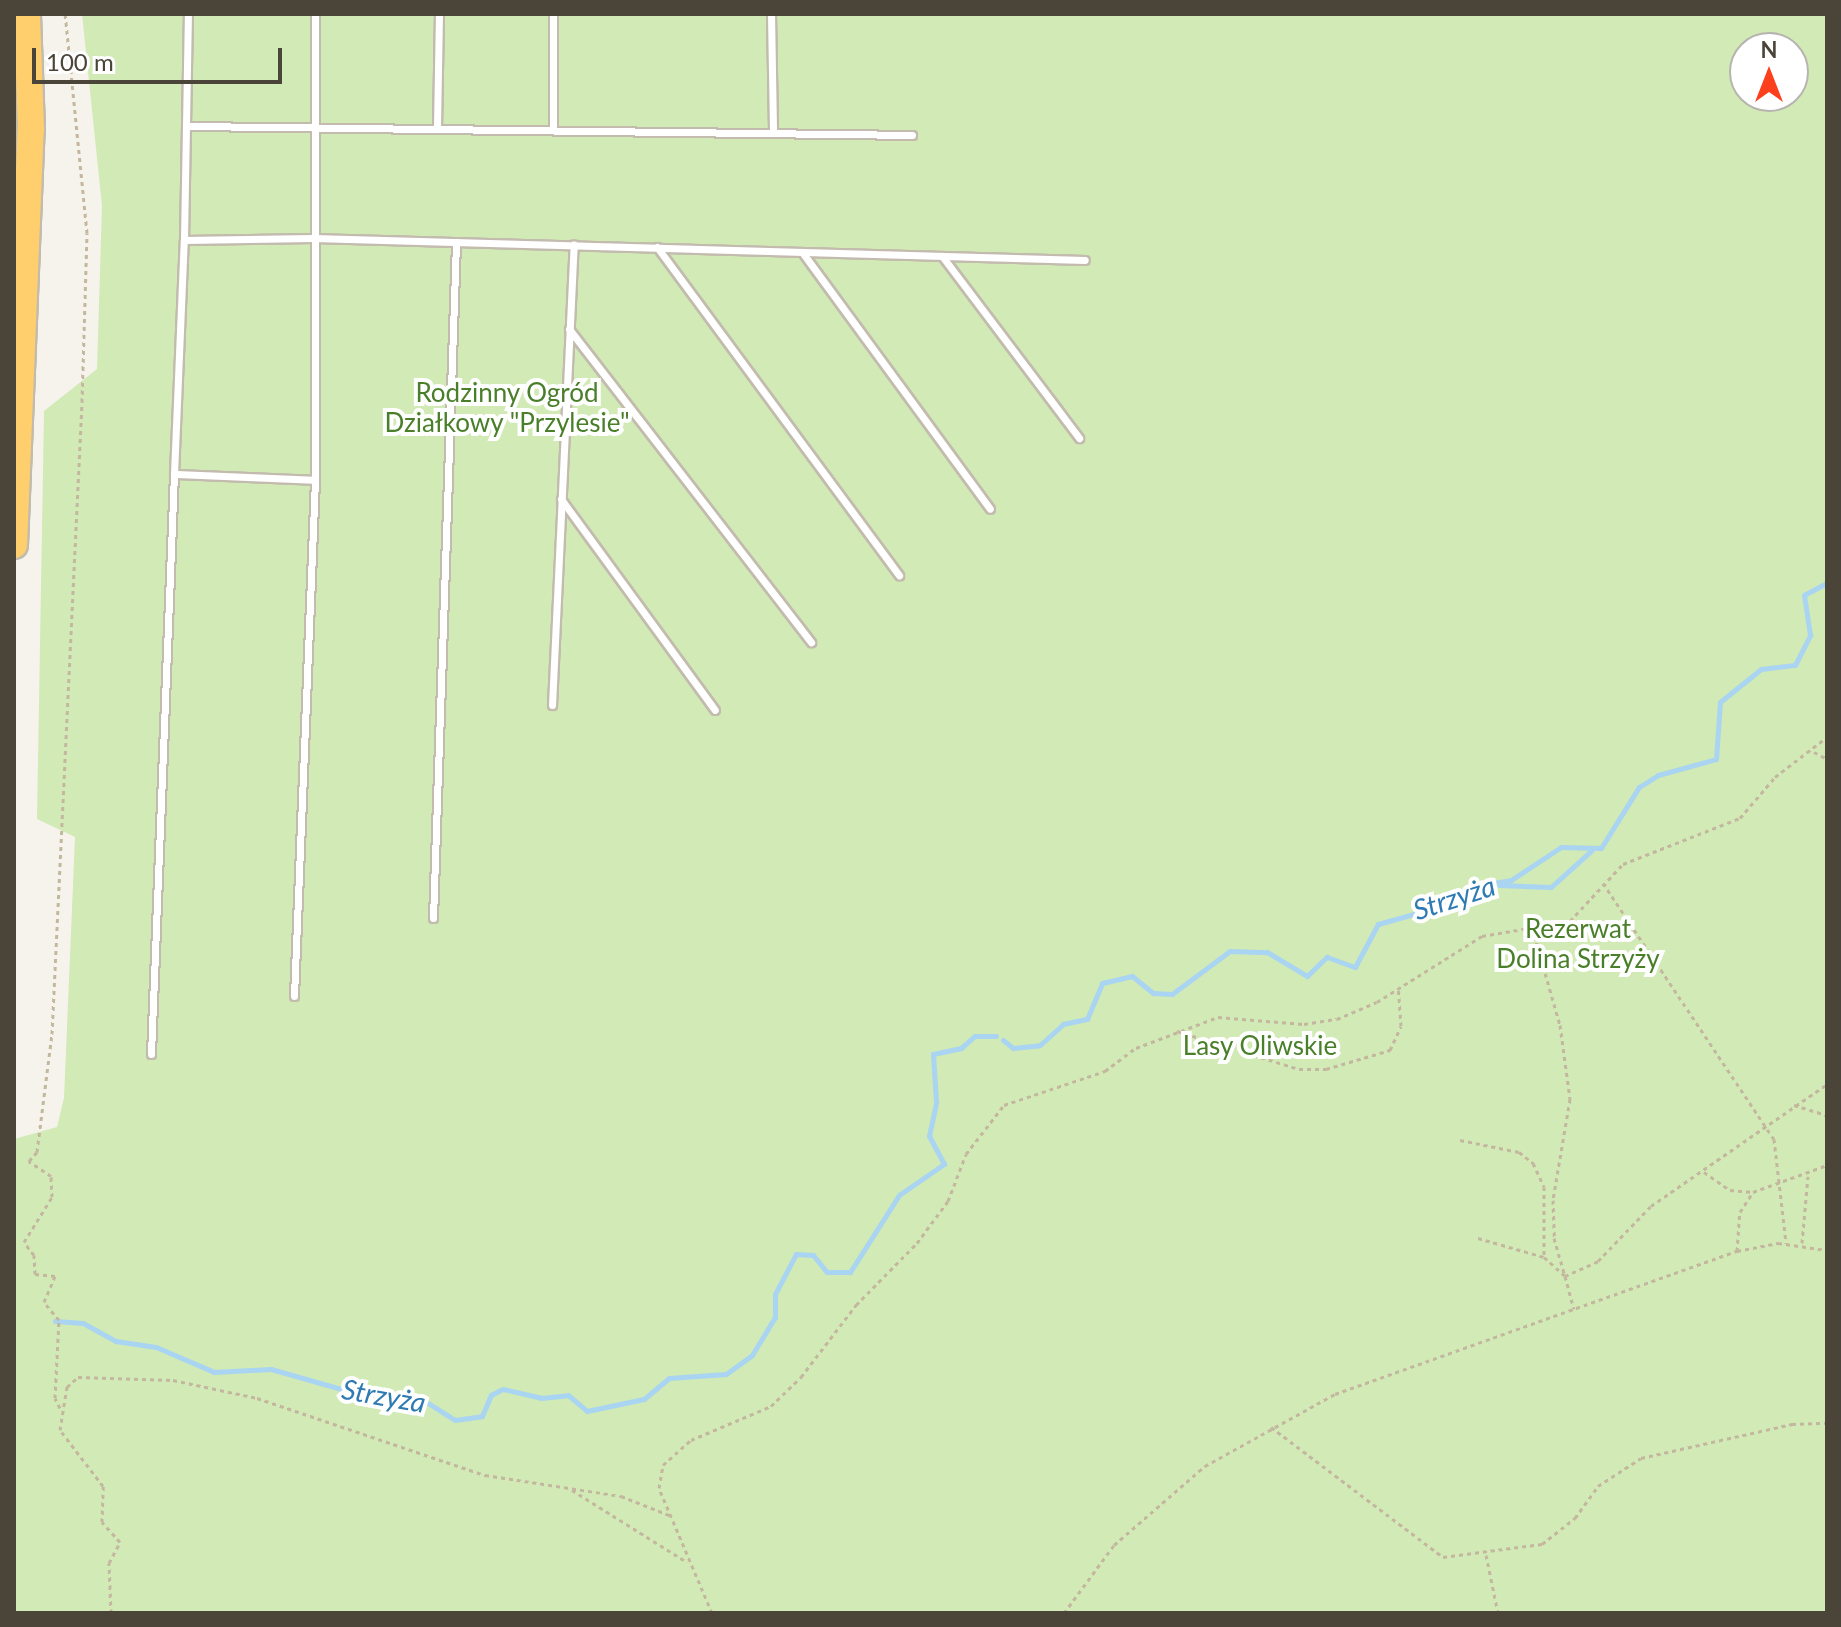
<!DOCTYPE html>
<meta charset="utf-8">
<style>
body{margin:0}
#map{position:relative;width:1841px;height:1627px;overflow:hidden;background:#f6f3ec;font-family:Lato,sans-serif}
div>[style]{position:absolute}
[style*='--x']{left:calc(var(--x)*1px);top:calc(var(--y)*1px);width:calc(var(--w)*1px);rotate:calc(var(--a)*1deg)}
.green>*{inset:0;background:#d2eab5}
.stream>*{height:5px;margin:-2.5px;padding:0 2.5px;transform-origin:2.5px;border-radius:2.5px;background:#a9d4f2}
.path>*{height:3px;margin-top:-1.5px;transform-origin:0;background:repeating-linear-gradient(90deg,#c4b79f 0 4px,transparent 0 8px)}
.roads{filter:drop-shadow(2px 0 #c2bbae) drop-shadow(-2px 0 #c2bbae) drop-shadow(0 2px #c2bbae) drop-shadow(0 -2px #c2bbae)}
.service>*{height:7px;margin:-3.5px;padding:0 3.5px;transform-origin:3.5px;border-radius:3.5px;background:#fff}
.motorway>*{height:26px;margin:-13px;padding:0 13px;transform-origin:13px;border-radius:13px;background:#ffcf6e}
span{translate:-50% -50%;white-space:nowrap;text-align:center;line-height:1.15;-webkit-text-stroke:8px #fff;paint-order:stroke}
.park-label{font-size:26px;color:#4a7f2a}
.water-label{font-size:28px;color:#2e7ab2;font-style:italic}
.frame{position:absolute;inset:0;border:16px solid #4b4439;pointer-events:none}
.north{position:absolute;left:1729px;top:32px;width:80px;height:80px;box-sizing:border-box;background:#fff;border:2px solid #b7b4b0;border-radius:50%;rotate:0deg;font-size:22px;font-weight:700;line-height:32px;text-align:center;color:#4b4439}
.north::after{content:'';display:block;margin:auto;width:28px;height:36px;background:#fc3f1d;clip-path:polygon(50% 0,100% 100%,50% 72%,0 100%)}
.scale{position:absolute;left:32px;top:48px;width:250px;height:36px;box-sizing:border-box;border:4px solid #4b4439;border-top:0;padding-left:10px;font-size:24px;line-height:28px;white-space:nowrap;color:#4b4439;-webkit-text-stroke:6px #fff;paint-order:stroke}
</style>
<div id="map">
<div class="green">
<div style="clip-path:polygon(evenodd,82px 14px,1827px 14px,1827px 1613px,14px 1613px,14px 1139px,57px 1127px,64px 1098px,75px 837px,37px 819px,44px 411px,97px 369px,102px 206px,82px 14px,1745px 48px,1793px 48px,1793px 96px,1745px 96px,1745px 48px)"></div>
</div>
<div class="stream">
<div style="--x:1499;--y:885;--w:52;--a:2.2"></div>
<div style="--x:1551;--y:887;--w:55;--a:-42.1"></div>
<div style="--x:1003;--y:1040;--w:13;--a:39"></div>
<div style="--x:1013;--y:1048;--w:27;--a:-6"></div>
<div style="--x:1040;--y:1045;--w:31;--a:-42"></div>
<div style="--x:1063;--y:1024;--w:25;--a:-12"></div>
<div style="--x:1087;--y:1019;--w:39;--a:-67"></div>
<div style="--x:1102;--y:983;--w:31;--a:-13"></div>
<div style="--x:1132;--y:976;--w:27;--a:39"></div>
<div style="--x:1153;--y:993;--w:19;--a:3"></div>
<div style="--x:1172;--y:994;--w:72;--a:-36.6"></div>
<div style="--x:1230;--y:951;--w:37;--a:2"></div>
<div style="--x:1267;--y:952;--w:47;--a:31"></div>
<div style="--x:1307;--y:976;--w:28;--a:-44"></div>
<div style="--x:1327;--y:957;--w:30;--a:20"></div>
<div style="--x:1355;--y:967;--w:49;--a:-61.9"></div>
<div style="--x:1378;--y:924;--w:71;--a:-15.6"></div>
<div style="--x:1446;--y:905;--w:34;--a:-34"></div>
<div style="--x:1474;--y:886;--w:37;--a:-9"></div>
<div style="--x:1511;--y:880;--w:60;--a:-33.4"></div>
<div style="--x:1561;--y:847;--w:40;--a:1.4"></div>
<div style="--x:1601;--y:848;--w:72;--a:-58.1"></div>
<div style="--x:1639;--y:787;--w:22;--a:-32"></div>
<div style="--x:1658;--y:775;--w:60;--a:-15.4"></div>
<div style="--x:1716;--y:759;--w:57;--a:-86"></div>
<div style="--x:1720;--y:702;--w:53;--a:-38.8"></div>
<div style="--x:1761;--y:669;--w:34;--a:-7"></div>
<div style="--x:1795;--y:665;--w:34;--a:-63"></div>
<div style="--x:1810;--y:635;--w:40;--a:-98.5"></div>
<div style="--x:1804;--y:595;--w:26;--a:-28"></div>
<div style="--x:55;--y:1321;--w:28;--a:4"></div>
<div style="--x:83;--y:1323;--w:38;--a:29"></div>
<div style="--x:116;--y:1341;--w:40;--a:8.5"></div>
<div style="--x:156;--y:1347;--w:63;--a:23.3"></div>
<div style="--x:214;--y:1372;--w:57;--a:-3"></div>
<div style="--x:271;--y:1369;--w:109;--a:15.9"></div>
<div style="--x:376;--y:1399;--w:44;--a:-1.3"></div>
<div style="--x:420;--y:1398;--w:41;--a:32.2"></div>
<div style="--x:455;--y:1420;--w:27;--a:-8"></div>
<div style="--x:482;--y:1416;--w:23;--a:-67"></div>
<div style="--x:491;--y:1395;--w:13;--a:-27"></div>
<div style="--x:503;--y:1389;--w:39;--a:13"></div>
<div style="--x:541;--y:1398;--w:27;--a:-6"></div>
<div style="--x:568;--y:1395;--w:25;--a:40"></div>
<div style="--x:587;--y:1411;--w:58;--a:-11.9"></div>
<div style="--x:644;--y:1399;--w:33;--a:-40"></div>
<div style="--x:669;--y:1378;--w:57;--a:-4"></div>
<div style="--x:726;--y:1374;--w:32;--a:-36"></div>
<div style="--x:752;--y:1355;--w:44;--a:-58.8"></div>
<div style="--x:775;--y:1317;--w:23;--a:-90"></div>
<div style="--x:775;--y:1294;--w:45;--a:-62.3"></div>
<div style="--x:796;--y:1254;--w:17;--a:3"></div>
<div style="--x:813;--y:1255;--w:22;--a:51"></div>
<div style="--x:827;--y:1272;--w:23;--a:0"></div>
<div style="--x:850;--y:1272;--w:91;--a:-57.5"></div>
<div style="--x:899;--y:1195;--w:55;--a:-34.6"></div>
<div style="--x:944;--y:1164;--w:32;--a:-118"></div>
<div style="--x:929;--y:1136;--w:35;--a:-78"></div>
<div style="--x:936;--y:1102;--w:48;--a:-93.6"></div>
<div style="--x:933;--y:1054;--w:29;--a:-12"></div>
<div style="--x:961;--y:1048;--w:18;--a:-41"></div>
<div style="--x:975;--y:1036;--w:21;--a:0"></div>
</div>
<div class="path">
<div style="--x:1814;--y:752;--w:15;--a:28"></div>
<div style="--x:1603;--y:883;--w:308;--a:56.3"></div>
<div style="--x:1774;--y:1139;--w:105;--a:83.4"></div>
<div style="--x:1532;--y:927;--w:102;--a:74.1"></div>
<div style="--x:1560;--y:1025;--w:75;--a:82.3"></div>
<div style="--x:1570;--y:1099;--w:102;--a:99.6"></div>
<div style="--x:1553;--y:1200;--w:38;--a:88"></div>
<div style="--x:1554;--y:1238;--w:40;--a:74"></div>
<div style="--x:1565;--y:1276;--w:36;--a:-24"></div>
<div style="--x:1598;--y:1261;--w:76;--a:-46.1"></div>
<div style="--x:1651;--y:1206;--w:214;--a:-34.7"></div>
<div style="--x:1177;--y:1031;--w:128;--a:17.3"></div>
<div style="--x:1299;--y:1069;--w:27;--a:0"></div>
<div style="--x:1326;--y:1069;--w:67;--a:-16.5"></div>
<div style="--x:1390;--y:1050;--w:26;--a:-65"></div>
<div style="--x:1401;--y:1026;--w:39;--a:-94"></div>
<div style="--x:1794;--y:1105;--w:34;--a:17"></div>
<div style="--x:1460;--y:1140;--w:60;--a:11.5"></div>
<div style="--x:1519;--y:1152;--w:18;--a:38"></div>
<div style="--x:1533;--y:1163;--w:26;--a:65"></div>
<div style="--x:1544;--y:1187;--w:70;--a:90"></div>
<div style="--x:1704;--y:1172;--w:32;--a:35"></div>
<div style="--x:1730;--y:1190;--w:23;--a:5"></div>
<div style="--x:1478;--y:1238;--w:69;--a:16.1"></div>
<div style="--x:1544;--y:1257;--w:28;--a:42"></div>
<div style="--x:1565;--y:1276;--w:34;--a:75"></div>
<div style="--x:1802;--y:1243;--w:67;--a:-84.9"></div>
<div style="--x:1737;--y:1251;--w:39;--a:-86"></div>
<div style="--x:1740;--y:1212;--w:24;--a:-57"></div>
<div style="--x:1753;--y:1192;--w:79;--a:-20"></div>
<div style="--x:60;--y:1408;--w:11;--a:-117"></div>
<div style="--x:55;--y:1398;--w:78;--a:-87.1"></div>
<div style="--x:59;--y:1320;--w:23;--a:-130"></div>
<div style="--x:44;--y:1302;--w:28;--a:-67"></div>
<div style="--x:55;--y:1276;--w:20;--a:-174"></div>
<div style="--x:35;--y:1274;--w:19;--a:-93"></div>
<div style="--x:34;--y:1255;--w:16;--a:-128"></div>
<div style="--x:24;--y:1242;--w:53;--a:-58.1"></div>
<div style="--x:52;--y:1197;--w:21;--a:-93"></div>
<div style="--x:51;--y:1176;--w:27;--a:-146"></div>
<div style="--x:29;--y:1161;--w:12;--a:-48"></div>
<div style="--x:37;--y:1152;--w:119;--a:-82.8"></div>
<div style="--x:52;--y:1034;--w:633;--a:-87.28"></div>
<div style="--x:82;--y:402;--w:169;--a:-88.3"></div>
<div style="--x:87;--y:233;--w:220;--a:-95.7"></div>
<div style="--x:1271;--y:1427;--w:216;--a:37.1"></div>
<div style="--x:1443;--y:1557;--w:100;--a:-7.5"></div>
<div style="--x:1542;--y:1544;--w:42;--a:-38.2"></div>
<div style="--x:1575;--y:1518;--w:39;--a:-54"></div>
<div style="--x:1598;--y:1486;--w:51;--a:-33.1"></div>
<div style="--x:1641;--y:1458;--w:155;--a:-12.7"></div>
<div style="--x:1792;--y:1424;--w:35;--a:-2"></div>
<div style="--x:572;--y:1490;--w:136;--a:32.1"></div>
<div style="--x:1486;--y:1555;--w:59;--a:78.3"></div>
<div style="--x:111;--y:1613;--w:50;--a:-92.3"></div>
<div style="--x:109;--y:1563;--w:24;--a:-62"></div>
<div style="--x:120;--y:1542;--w:27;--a:-132"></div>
<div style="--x:102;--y:1522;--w:36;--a:-88"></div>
<div style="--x:103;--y:1486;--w:71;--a:-127.5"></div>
<div style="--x:60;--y:1430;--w:44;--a:-80.8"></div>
<div style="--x:67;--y:1387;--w:15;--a:-42"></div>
<div style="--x:78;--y:1377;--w:95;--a:1.8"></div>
<div style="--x:173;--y:1380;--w:86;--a:12.1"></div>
<div style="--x:257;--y:1398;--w:241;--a:18.7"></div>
<div style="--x:485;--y:1475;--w:138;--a:8.8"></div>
<div style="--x:621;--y:1496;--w:52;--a:21.6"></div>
<div style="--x:712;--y:1613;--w:136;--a:-113"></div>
<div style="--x:659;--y:1488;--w:23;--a:-80"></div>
<div style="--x:663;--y:1465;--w:38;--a:-42"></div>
<div style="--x:691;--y:1440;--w:87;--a:-23"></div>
<div style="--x:771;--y:1406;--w:42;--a:-44"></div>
<div style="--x:801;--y:1377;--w:91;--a:-52.6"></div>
<div style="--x:856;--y:1305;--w:87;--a:-45.5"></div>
<div style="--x:917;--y:1243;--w:52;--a:-53.6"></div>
<div style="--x:948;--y:1201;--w:50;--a:-69"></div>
<div style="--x:966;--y:1154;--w:62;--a:-52.2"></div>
<div style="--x:1004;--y:1105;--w:107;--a:-18.6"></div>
<div style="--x:1105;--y:1071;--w:39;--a:-37"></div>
<div style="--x:1136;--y:1048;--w:88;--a:-20.7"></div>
<div style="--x:1218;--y:1017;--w:86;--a:4.7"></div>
<div style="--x:1304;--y:1024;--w:33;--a:-9"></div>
<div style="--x:1337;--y:1019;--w:43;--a:-23"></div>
<div style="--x:1377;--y:1002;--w:124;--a:-32.2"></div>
<div style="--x:1482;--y:936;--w:89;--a:-9.7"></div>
<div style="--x:1570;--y:921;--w:78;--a:-47.1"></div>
<div style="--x:1623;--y:864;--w:126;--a:-21.5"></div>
<div style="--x:1740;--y:818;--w:54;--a:-49.5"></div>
<div style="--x:1775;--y:777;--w:66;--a:-37.6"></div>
<div style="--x:1064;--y:1613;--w:84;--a:-53.7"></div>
<div style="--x:1114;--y:1545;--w:121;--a:-41"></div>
<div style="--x:1205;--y:1466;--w:149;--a:-29"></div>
<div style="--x:1335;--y:1394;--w:427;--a:-19.6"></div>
<div style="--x:1737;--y:1251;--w:42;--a:-11"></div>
<div style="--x:1778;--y:1243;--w:49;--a:8.1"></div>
</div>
<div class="roads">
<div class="service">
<div style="--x:771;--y:14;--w:118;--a:89"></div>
<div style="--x:190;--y:126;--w:722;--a:0.71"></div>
<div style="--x:553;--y:126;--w:112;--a:-90"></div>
<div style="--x:437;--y:127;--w:113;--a:-89"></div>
<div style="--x:184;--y:240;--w:226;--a:-89"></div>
<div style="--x:657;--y:247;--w:408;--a:53.6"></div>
<div style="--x:802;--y:252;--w:318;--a:53.8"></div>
<div style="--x:942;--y:256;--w:228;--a:53"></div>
<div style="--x:569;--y:329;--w:396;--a:52.3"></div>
<div style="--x:174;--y:474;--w:234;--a:-87.6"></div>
<div style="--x:184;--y:240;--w:129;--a:-0.9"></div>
<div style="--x:313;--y:238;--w:772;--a:1.63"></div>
<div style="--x:561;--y:499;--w:261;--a:53.9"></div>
<div style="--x:552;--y:705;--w:461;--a:-87.3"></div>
<div style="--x:433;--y:918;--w:676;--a:-88.05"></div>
<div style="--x:294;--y:996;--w:516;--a:-87.67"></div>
<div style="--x:151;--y:1054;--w:580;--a:-87.73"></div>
<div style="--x:174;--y:474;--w:141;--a:2.4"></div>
<div style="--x:315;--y:480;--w:466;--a:-90"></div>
</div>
<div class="motorway">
<div style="--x:14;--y:545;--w:415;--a:-87.7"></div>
<div style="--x:31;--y:130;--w:116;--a:-92"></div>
</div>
</div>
<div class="park-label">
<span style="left:507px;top:408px">Rodzinny Ogród<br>Działkowy "Przylesie"</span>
<span style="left:1578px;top:944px">Rezerwat<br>Dolina Strzyży</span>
<span style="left:1260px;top:1046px">Lasy Oliwskie</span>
</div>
<div class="water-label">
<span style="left:1454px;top:897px;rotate:-18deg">Strzyża</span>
<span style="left:384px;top:1395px;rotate:10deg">Strzyża</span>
</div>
<div class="frame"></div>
<div class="north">N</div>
<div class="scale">100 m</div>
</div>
